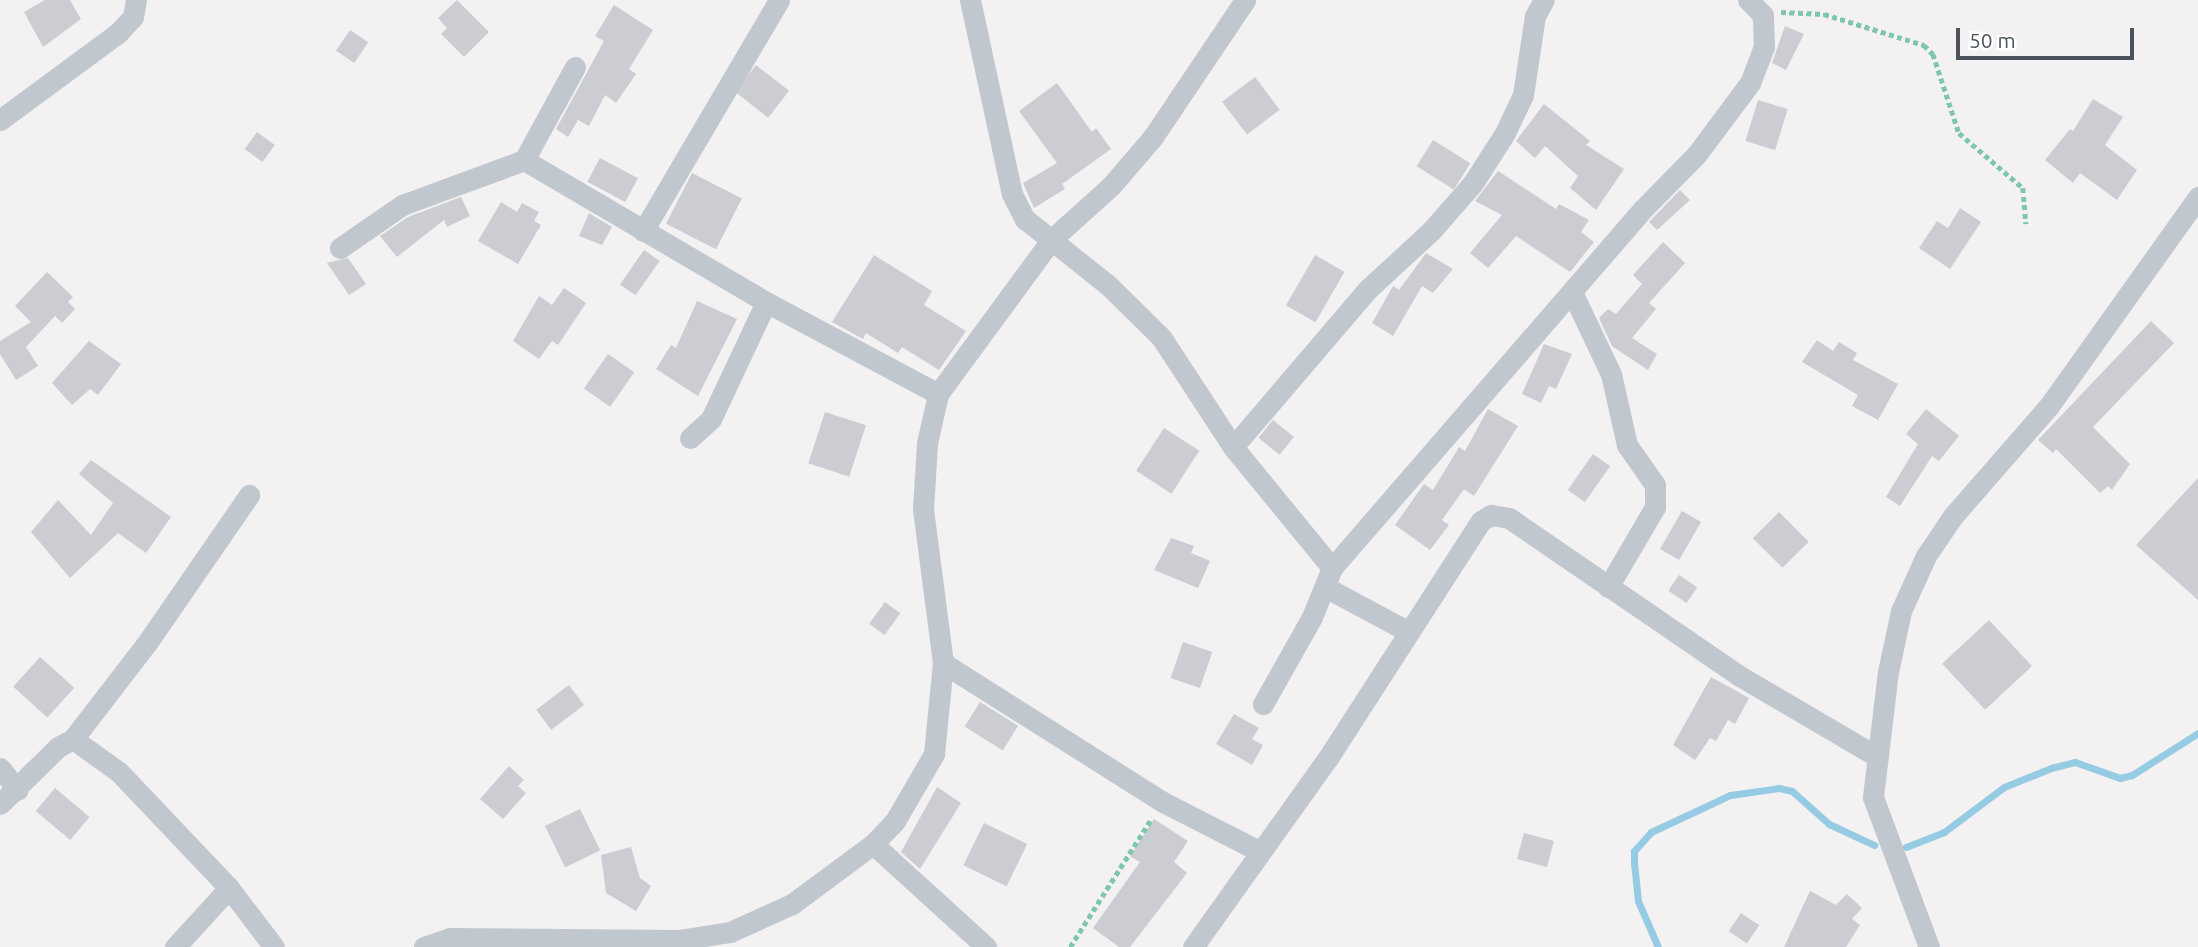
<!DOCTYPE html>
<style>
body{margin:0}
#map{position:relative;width:2198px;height:947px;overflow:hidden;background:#f3f1f1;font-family:Ubuntu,sans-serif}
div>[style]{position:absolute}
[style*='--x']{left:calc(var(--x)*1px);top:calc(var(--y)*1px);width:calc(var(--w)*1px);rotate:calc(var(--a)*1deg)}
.stream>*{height:7px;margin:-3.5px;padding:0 3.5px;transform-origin:3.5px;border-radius:3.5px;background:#96cbe4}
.building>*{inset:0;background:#cbcdd3;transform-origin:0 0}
.path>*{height:4.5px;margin-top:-2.25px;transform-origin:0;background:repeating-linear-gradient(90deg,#7fc7ab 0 5px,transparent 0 8.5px)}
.street>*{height:21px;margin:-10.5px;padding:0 10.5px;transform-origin:10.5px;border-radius:10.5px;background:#c0c7ce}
span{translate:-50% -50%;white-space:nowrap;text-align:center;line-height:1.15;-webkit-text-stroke:7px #fff;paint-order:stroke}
.scale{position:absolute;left:1956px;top:28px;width:178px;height:32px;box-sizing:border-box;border:4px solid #4a525c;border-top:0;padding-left:9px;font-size:21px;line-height:24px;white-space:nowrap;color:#4a525c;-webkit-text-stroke:5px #fff;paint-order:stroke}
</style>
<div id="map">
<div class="stream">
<div style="--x:1906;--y:847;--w:41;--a:-21.5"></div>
<div style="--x:1944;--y:832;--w:75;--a:-36.9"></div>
<div style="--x:2004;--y:787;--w:51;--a:-22"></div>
<div style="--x:2051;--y:768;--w:25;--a:-14"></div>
<div style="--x:2075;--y:762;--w:48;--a:19.6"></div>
<div style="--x:2120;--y:778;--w:12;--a:-14"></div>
<div style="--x:2132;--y:775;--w:78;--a:-32.5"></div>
<div style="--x:1658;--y:947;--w:50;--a:-113.5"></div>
<div style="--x:1638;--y:901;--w:38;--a:-96"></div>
<div style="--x:1634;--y:863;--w:12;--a:-90"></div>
<div style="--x:1634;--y:851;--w:25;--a:-48"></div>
<div style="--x:1651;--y:832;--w:87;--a:-25.1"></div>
<div style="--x:1730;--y:795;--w:49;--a:-8.1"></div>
<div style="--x:1779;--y:788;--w:13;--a:13"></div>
<div style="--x:1792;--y:791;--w:50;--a:41.7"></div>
<div style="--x:1829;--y:824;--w:50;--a:25"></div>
</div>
<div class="building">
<div style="clip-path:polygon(45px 0,70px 0,81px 19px,43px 47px,24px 12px)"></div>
<div style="clip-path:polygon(457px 0,489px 32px,464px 57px,441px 34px,447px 28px,438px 18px)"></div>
<div style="clip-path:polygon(614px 5px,653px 30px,629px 69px,636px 74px,616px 103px,605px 95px,589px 126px,578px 120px,568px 137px,556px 129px,604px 41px,595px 36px)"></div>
<div style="clip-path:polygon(1785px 26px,1804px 34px,1786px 70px,1772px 63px)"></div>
<div style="left:350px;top:30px;width:22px;height:25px;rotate:34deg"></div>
<div style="left:756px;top:65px;width:42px;height:34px;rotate:38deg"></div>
<div style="left:1255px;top:77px;width:41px;height:41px;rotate:53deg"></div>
<div style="clip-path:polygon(1057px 83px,1092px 132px,1096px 128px,1111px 149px,1062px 184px,1065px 189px,1034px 208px,1023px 183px,1057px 163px,1019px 111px)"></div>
<div style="clip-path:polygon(2093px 99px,2123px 117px,2105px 145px,2137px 170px,2117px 200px,2080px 173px,2073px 183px,2045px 160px,2070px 129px,2073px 131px)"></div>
<div style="left:1758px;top:100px;width:31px;height:43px;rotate:17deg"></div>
<div style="clip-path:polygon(1544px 104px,1590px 141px,1586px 145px,1624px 169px,1596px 210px,1570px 188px,1578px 176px,1545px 146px,1535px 158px,1516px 141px)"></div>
<div style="left:257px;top:132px;width:22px;height:21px;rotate:36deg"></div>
<div style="left:1433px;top:140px;width:44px;height:31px;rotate:32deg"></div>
<div style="left:600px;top:158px;width:43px;height:27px;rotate:28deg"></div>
<div style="clip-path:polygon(1498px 171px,1556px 209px,1559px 204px,1589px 220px,1581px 232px,1594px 242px,1570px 272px,1516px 236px,1488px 268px,1470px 253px,1502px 215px,1475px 201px)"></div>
<div style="left:692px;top:173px;width:56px;height:57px;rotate:27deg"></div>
<div style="clip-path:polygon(1680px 190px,1690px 200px,1657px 230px,1649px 222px)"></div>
<div style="clip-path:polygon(461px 197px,470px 216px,447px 227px,444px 220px,397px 257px,380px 236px,408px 217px)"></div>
<div style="clip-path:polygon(501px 202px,517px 212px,522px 203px,539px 212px,534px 221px,541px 225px,518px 264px,478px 241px)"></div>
<div style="clip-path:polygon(1960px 208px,1981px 222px,1950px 269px,1919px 248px,1937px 221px,1948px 228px)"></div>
<div style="clip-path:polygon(589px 213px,612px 227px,602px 245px,579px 236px)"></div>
<div style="clip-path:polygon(1663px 242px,1685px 263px,1649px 303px,1656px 309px,1632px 338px,1657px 354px,1648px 370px,1612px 346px,1599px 318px,1608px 309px,1616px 314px,1642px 284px,1633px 275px)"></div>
<div style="left:644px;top:250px;width:19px;height:42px;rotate:35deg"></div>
<div style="clip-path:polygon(1426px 253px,1453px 269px,1433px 293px,1422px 286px,1393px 336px,1372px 323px,1393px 286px,1399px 290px)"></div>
<div style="clip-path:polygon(874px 255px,932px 291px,924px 305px,966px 331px,939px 370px,902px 347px,898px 353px,866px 333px,863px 339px,832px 322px)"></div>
<div style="left:1315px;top:255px;width:34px;height:58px;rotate:30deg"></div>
<div style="clip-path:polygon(348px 258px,366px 284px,349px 295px,327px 263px)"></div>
<div style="clip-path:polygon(47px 272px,73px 297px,68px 302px,75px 309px,62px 323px,55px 316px,26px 347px,38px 366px,16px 380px,0 354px,0 341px,31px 322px,15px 306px)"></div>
<div style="clip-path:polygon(564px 288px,586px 303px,558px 345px,552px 341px,539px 359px,513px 341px,539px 296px,552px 305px)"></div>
<div style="clip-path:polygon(697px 301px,737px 319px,698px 396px,656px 369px,671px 345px,676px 348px)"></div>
<div style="clip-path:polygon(2151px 321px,2174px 343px,2093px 427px,2130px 464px,2112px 490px,2108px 486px,2100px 493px,2056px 449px,2053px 453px,2038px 440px)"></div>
<div style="clip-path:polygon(1817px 340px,1833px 351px,1839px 342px,1857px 353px,1853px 360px,1898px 384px,1878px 420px,1852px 406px,1858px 395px,1802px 362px)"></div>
<div style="clip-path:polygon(89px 341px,121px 364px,98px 395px,90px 389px,72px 405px,52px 383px)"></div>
<div style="clip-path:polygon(1544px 344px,1572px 354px,1556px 389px,1549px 386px,1541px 403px,1522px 394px)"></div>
<div style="left:608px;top:354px;width:32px;height:42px;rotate:35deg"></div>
<div style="clip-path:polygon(1488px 409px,1518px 426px,1474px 496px,1464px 489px,1442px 520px,1449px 525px,1430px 550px,1395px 525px,1424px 484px,1433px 490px,1459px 447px,1465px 451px)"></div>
<div style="clip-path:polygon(1926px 409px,1959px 436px,1939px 461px,1932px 456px,1900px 506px,1886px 497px,1918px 444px,1906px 434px)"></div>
<div style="left:825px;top:412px;width:43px;height:54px;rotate:18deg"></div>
<div style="left:1273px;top:420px;width:27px;height:23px;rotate:39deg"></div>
<div style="left:1164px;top:428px;width:42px;height:51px;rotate:33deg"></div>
<div style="left:1593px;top:454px;width:21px;height:44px;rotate:35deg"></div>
<div style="clip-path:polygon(91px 460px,171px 517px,146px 553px,118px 533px,70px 578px,31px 532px,58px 500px,91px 535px,113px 503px,79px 474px)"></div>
<div style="clip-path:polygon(2198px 478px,2198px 600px,2136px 545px)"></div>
<div style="left:1682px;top:511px;width:22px;height:44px;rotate:30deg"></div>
<div style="left:1779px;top:512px;width:42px;height:37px;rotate:45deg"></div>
<div style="clip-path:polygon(1171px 538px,1194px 546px,1191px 553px,1210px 561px,1198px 588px,1154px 570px)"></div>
<div style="left:1679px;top:575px;width:22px;height:19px;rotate:34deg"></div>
<div style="left:885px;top:602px;width:19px;height:27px;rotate:36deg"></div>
<div style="left:1989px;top:620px;width:63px;height:64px;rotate:47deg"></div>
<div style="left:1183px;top:642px;width:31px;height:38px;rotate:19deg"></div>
<div style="left:40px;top:657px;width:46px;height:40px;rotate:42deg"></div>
<div style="clip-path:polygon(1711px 677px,1749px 698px,1735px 724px,1728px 720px,1716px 741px,1710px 738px,1695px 760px,1673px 745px)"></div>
<div style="left:569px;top:685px;width:25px;height:41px;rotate:53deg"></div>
<div style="left:980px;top:702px;width:45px;height:29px;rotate:32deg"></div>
<div style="clip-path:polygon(1234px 714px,1259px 728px,1252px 739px,1263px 745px,1252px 765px,1216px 744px)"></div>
<div style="clip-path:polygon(509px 766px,524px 780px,518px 786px,526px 793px,503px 819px,480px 799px)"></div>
<div style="clip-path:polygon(937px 787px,961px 803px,920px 869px,901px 852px)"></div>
<div style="left:55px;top:788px;width:45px;height:30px;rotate:40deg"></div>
<div style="left:580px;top:809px;width:46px;height:39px;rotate:64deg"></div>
<div style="clip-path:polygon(1154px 819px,1188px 841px,1174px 862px,1187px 873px,1130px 947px,1119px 947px,1093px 928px,1140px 862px,1130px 856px)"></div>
<div style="left:984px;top:823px;width:48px;height:47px;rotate:26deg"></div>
<div style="left:1524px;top:833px;width:31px;height:27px;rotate:15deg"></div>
<div style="clip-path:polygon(631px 847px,640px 878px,651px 886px,636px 911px,606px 893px,601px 855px)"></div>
<div style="clip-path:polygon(1810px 891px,1836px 905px,1847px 894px,1862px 908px,1852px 919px,1860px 925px,1846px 947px,1784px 947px)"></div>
<div style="left:1741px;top:913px;width:22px;height:22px;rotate:34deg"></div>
</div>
<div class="path">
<div style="--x:1781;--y:12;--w:43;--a:2.7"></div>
<div style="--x:1824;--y:14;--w:105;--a:17.2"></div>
<div style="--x:1924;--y:45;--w:13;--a:45"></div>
<div style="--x:1933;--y:54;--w:83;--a:71.8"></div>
<div style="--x:1959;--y:133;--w:84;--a:40.7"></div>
<div style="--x:2023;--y:188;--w:36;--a:85"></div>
<div style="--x:1070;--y:947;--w:153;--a:-57.6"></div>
</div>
<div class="street">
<div style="--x:970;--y:0;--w:198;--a:77.8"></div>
<div style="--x:1012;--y:194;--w:28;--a:63"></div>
<div style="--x:1025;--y:219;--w:106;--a:38.5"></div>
<div style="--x:1108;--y:285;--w:74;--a:44.5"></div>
<div style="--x:1161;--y:337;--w:131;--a:56.8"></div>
<div style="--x:1233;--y:447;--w:156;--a:50.7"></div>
<div style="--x:1332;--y:568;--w:53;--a:112.2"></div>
<div style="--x:1312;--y:617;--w:100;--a:119.4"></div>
<div style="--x:575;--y:67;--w:106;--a:118.7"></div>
<div style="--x:524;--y:160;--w:281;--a:30.4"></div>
<div style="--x:766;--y:302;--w:195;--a:28.1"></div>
<div style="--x:0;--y:120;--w:147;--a:-36.4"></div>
<div style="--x:118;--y:33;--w:22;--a:-47"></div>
<div style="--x:133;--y:17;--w:17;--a:-80"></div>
<div style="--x:643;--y:231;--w:268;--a:-59.5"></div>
<div style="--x:340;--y:248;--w:75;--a:-34.7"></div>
<div style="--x:402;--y:205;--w:130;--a:-20.2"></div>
<div style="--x:1572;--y:292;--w:91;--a:64.6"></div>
<div style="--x:1611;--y:374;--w:73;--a:77.3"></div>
<div style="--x:1627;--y:445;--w:49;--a:55"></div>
<div style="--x:1655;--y:485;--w:22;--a:90"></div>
<div style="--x:1655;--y:507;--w:93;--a:120.4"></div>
<div style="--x:690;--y:438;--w:28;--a:-42"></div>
<div style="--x:711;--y:419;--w:129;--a:-64.8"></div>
<div style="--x:1233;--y:447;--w:208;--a:-49.5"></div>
<div style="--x:1368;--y:289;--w:86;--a:-42.6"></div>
<div style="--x:1431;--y:231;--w:64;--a:-48.8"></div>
<div style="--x:1473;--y:183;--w:59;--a:-57.4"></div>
<div style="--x:1505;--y:133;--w:42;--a:-64.7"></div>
<div style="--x:1523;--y:95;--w:80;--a:-81.4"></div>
<div style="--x:1535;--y:16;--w:18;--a:-61"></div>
<div style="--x:1332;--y:568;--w:474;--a:-49.1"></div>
<div style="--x:1642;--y:210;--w:78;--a:-45.5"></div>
<div style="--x:1697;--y:154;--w:89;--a:-53.3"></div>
<div style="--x:1750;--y:83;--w:39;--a:-69"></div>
<div style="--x:1764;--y:47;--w:32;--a:-92"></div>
<div style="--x:1763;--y:15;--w:21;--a:-135"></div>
<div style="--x:1327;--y:588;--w:93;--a:28.2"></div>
<div style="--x:943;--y:663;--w:260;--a:32.3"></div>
<div style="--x:1163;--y:802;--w:108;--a:27"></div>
<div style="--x:73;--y:739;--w:121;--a:-52.4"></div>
<div style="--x:147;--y:643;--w:180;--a:-55.4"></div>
<div style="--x:0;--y:768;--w:28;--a:51"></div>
<div style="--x:0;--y:804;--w:81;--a:-44.5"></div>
<div style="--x:58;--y:747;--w:17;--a:-28"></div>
<div style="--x:73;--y:739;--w:57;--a:35.7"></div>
<div style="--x:119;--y:772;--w:160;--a:46.5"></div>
<div style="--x:229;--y:888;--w:74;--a:52.7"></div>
<div style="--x:873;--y:844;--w:153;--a:42.3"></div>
<div style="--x:175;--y:947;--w:80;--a:-47.5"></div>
<div style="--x:424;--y:947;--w:28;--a:-19"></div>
<div style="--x:450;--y:938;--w:229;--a:0.5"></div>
<div style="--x:679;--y:940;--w:52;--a:-8.9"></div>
<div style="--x:730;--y:932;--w:68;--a:-24.3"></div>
<div style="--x:792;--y:904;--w:101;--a:-36.5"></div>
<div style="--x:873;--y:844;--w:32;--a:-46"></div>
<div style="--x:895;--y:821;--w:78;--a:-59.8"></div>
<div style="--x:934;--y:754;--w:91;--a:-84.4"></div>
<div style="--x:943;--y:663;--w:155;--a:-97.4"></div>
<div style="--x:923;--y:509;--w:66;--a:-86.5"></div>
<div style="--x:927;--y:443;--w:50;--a:-77.3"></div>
<div style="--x:938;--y:394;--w:191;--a:-53.7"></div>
<div style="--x:1051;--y:240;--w:81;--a:-42"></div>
<div style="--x:1111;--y:186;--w:65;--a:-49.4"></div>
<div style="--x:1153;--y:137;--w:165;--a:-56.1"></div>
<div style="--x:1193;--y:947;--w:232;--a:-54.5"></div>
<div style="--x:1328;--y:758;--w:282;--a:-57.2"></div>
<div style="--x:1481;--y:521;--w:12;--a:-31"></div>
<div style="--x:1491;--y:515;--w:18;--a:9"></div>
<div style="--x:1509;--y:518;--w:278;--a:34.4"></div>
<div style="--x:1738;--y:675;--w:162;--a:30.4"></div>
<div style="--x:1929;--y:947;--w:160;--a:-110.5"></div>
<div style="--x:1873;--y:797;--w:126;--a:-83.2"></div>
<div style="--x:1888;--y:672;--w:62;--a:-78"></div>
<div style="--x:1901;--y:611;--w:60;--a:-65.6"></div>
<div style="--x:1926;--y:556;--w:48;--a:-56"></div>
<div style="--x:1953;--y:516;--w:146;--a:-48.9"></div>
<div style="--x:2049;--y:406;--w:257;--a:-54.5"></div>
</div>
<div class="scale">50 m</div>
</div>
